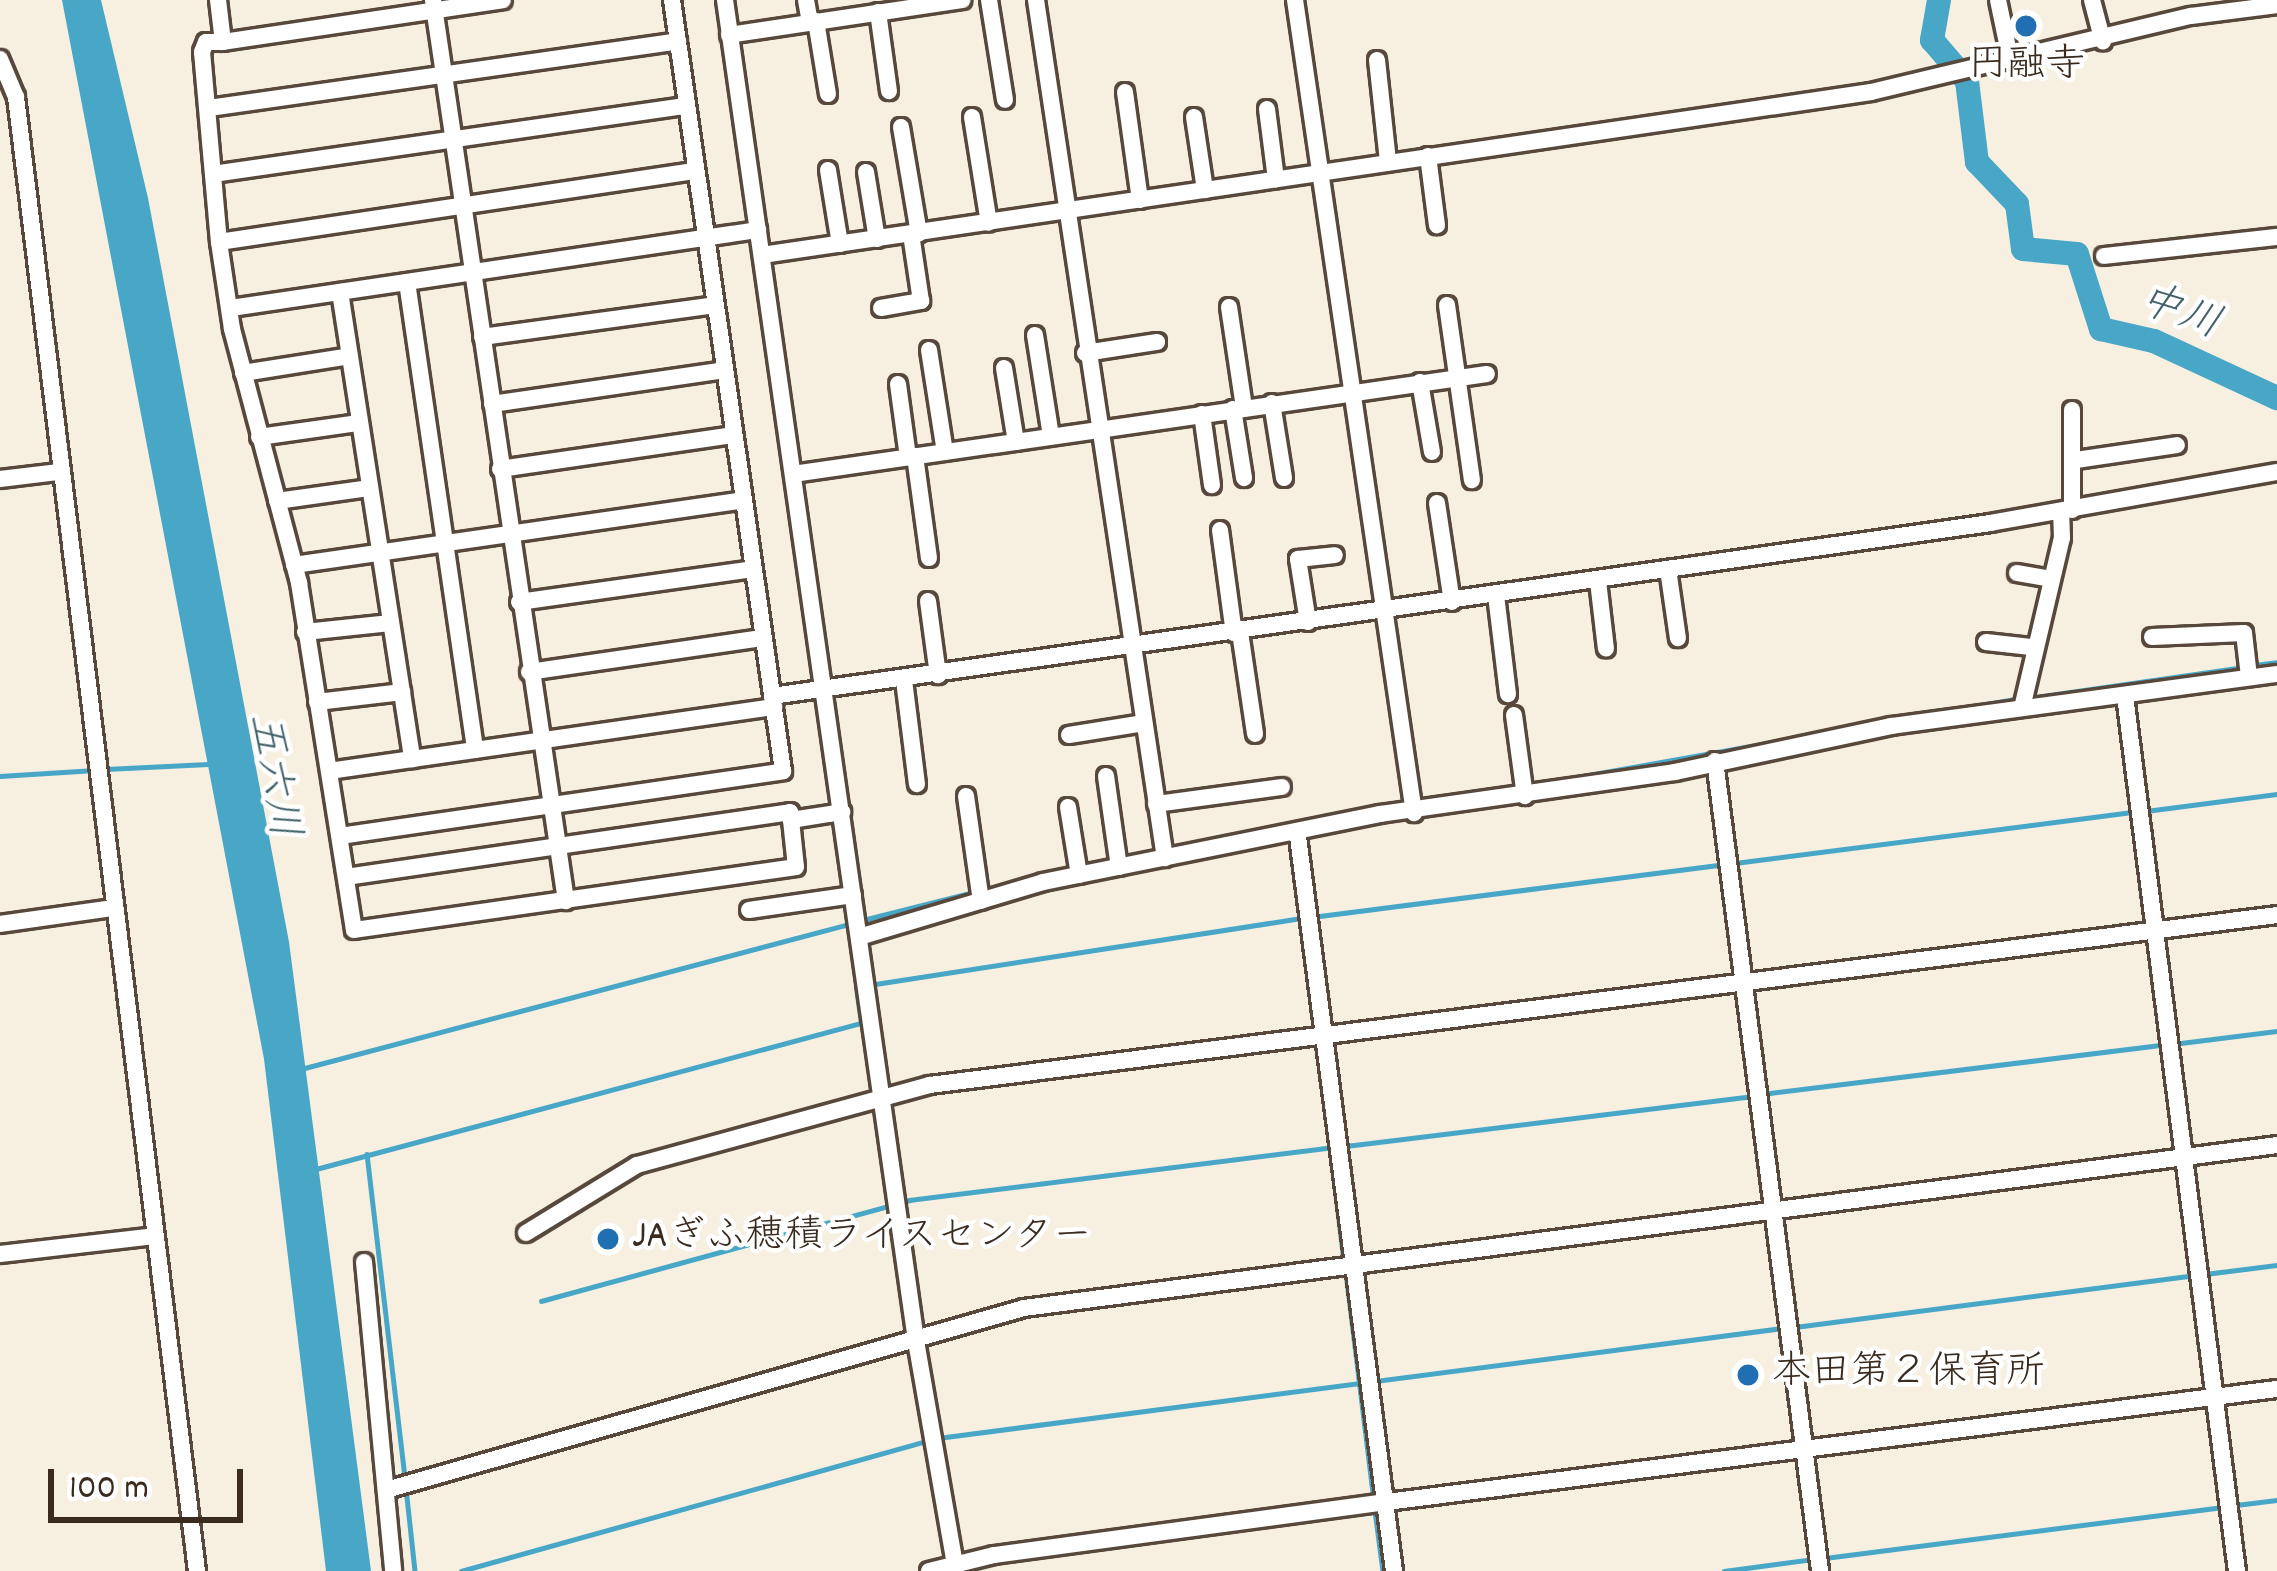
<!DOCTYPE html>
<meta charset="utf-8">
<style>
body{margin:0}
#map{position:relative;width:2277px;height:1571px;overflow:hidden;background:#f7f0e1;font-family:Dekko,"Klee One",sans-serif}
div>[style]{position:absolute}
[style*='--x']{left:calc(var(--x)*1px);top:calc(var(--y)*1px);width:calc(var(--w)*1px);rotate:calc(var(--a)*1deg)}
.water>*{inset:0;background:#48a6c7}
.stream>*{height:4.5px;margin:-2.25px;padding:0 2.25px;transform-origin:2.25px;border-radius:2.25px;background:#48a6c7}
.river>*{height:24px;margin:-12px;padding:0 12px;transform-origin:12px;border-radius:12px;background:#48a6c7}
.roads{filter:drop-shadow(3px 0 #57483b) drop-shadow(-3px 0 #57483b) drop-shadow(0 3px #57483b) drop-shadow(0 -3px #57483b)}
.minor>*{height:16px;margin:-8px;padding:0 8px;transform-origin:8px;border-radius:8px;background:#fff}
.dots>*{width:33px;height:33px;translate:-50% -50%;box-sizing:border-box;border:6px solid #fff;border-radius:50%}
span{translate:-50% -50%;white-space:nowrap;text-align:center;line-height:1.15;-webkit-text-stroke:9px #fff;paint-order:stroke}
.poi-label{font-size:39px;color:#3b2a1e}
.left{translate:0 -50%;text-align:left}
.water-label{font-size:42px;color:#41626a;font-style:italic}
.scale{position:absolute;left:48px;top:1469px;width:195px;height:54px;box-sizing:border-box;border:6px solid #3b2a1e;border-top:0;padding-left:15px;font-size:36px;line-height:42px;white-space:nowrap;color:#3b2a1e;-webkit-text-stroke:9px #fff;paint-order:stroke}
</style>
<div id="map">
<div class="water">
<div style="clip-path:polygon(62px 0,101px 0,148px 198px,289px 942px,371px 1571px,326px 1571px,264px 1059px)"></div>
</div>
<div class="stream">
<div style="--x:2254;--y:665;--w:23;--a:-7"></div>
<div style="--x:2028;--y:698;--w:216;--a:-8.2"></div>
<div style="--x:106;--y:769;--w:102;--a:-2.8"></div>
<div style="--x:0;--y:776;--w:95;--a:-3.6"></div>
<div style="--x:1532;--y:785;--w:493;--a:-10.1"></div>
<div style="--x:2146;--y:811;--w:132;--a:-7.4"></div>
<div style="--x:1348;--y:812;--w:61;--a:-10.4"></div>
<div style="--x:1735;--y:863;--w:402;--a:-7.3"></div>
<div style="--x:986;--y:889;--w:25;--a:-12"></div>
<div style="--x:1312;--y:917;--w:415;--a:-7.3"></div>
<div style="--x:863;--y:920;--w:114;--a:-14.2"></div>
<div style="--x:2173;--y:1044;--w:105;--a:-7.1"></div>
<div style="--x:301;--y:1069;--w:571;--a:-14.82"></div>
<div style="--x:1762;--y:1094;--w:403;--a:-7"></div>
<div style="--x:1346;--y:1146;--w:408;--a:-7"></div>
<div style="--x:367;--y:1154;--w:324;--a:83.3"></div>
<div style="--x:1331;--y:1154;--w:109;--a:83.1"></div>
<div style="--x:316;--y:1169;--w:564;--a:-15"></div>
<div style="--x:861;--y:1023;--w:36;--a:-98"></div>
<div style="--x:856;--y:987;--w:450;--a:-8.8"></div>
<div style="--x:1346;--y:1273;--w:229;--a:83"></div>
<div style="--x:2205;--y:1274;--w:73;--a:-7.1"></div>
<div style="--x:541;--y:1301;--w:382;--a:-15.3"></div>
<div style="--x:909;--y:1200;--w:428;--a:-7.1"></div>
<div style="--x:1795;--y:1327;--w:402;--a:-7.4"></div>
<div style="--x:938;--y:1438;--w:852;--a:-7.42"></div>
<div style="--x:406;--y:1488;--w:83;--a:83.8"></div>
<div style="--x:2236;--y:1505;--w:41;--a:-7"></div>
<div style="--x:1375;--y:1511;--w:61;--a:82.4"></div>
<div style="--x:1825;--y:1558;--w:403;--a:-7.3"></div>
<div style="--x:461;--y:1571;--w:484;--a:-15.6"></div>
<div style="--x:1724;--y:1571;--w:91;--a:-7.6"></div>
</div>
<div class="river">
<div style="--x:1939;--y:0;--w:41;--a:99.9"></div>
<div style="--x:1932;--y:40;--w:54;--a:49.5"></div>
<div style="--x:1967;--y:81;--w:82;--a:83"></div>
<div style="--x:1977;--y:162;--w:58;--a:46.4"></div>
<div style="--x:2017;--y:204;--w:45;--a:82.4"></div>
<div style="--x:2023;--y:249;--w:54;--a:5.3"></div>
<div style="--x:2077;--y:254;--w:79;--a:72.3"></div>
<div style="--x:2101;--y:329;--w:54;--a:12.8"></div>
<div style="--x:2154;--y:341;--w:136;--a:24.9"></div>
</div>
<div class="roads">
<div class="minor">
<div style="--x:218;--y:0;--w:42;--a:83.2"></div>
<div style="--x:223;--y:42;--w:17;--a:180"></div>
<div style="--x:206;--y:42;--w:11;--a:112"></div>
<div style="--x:202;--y:52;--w:191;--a:84.9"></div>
<div style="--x:219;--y:242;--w:88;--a:81.5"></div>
<div style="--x:232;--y:329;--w:263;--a:75.2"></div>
<div style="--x:299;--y:583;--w:351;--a:81"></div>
<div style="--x:354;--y:930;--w:446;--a:-8.1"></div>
<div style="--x:796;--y:867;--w:47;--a:-96.1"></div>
<div style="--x:433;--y:0;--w:911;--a:81.6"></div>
<div style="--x:725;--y:0;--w:1355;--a:81.89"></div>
<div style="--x:916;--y:1341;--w:233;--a:80.1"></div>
<div style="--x:806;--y:0;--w:23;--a:80"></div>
<div style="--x:989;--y:0;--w:101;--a:80.9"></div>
<div style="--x:1036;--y:0;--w:868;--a:81.45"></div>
<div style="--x:1295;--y:0;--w:822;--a:81.67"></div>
<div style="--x:1998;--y:0;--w:63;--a:78.2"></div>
<div style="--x:2092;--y:0;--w:43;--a:75.3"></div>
<div style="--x:878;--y:12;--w:80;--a:82.1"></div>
<div style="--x:816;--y:21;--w:74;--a:80.7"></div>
<div style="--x:729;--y:35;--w:236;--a:-8.5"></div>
<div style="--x:223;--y:42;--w:283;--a:-8.5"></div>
<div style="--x:0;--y:59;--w:41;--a:67.2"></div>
<div style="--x:16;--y:97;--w:1485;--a:83"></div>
<div style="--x:1377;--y:60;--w:103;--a:83.8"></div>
<div style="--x:1125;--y:92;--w:109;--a:82.1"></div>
<div style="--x:209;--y:108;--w:474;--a:-8.1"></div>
<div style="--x:1267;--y:109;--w:71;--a:82.7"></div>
<div style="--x:972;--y:117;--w:107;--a:80.9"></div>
<div style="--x:1194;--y:117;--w:74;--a:81.4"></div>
<div style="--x:901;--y:127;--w:108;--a:80.4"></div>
<div style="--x:1428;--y:156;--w:70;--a:82.6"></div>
<div style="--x:828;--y:170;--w:75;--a:80.8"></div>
<div style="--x:866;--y:172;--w:68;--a:80.7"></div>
<div style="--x:213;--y:174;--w:479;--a:-8.2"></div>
<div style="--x:219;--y:242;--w:482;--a:-8.5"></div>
<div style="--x:762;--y:255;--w:1121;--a:-8.36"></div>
<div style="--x:1871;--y:92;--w:329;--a:-13.4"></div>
<div style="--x:2191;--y:16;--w:87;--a:-7.3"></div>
<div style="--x:2104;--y:256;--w:174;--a:-6.3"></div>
<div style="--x:407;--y:282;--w:473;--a:81.7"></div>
<div style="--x:340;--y:292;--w:473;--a:81.2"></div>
<div style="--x:1447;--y:305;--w:177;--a:81.9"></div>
<div style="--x:1229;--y:307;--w:101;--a:81.5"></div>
<div style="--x:231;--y:308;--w:533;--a:-8.42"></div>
<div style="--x:881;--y:308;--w:41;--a:-9.9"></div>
<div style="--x:921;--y:301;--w:68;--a:-98.5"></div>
<div style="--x:1035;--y:335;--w:102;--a:81"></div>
<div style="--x:482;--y:337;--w:235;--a:-7.8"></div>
<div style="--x:929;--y:350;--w:103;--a:81.1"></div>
<div style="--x:1085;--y:353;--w:73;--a:-8.7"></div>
<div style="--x:1004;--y:368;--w:75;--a:80.8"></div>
<div style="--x:243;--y:373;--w:108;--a:-9"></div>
<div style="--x:1420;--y:382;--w:71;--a:80.3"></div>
<div style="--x:898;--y:384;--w:74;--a:82.2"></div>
<div style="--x:1272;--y:403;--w:76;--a:80.9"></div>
<div style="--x:492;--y:404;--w:235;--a:-8.3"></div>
<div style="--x:1233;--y:409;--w:70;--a:80.9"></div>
<div style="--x:1202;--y:414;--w:72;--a:82"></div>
<div style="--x:259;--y:437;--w:101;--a:-8"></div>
<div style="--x:915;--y:456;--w:103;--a:82.2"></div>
<div style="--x:2076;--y:460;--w:102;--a:-8.4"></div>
<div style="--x:500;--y:469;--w:235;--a:-8.3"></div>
<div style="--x:793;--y:474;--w:701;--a:-8.2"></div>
<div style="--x:0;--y:479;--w:58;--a:-6.9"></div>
<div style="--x:277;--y:501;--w:94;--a:-8"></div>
<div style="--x:1437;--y:503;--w:100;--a:81.4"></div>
<div style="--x:2072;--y:510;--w:100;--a:-90"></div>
<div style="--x:1220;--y:530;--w:104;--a:82.3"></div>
<div style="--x:294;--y:565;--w:454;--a:-8.2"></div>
<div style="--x:1668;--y:569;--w:70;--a:81.8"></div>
<div style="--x:2017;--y:573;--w:35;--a:10"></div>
<div style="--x:1598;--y:581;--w:68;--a:83.3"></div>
<div style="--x:1496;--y:595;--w:100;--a:83.1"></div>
<div style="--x:928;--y:601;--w:75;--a:82.3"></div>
<div style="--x:519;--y:602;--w:236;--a:-8"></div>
<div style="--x:1308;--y:622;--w:64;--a:-99"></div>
<div style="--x:1298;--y:559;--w:37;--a:-6"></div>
<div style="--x:305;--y:632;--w:86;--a:-6"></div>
<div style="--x:1240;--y:632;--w:103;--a:81.6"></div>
<div style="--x:2152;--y:637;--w:92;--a:-2.5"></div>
<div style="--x:2244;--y:633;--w:44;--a:83.5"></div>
<div style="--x:1986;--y:642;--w:45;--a:6.3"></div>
<div style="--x:529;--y:672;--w:236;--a:-8.3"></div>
<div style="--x:904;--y:680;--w:105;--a:82.9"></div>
<div style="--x:772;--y:696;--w:1230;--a:-8.08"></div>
<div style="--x:1990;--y:523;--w:291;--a:-10.1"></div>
<div style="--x:2125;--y:696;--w:882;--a:82.71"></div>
<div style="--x:317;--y:702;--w:86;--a:-6.7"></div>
<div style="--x:2022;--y:708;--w:175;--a:-76.8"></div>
<div style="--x:2062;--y:538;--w:26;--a:-92"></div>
<div style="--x:1514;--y:715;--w:82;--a:82.3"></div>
<div style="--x:1069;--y:735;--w:76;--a:-9.1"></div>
<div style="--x:1715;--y:761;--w:817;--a:82.61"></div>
<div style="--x:329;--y:771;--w:450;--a:-8.2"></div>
<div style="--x:1106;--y:776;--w:92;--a:81.9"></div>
<div style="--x:966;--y:796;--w:106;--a:81.9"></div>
<div style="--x:1156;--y:804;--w:127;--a:-7.7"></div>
<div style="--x:1068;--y:807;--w:69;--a:80.8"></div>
<div style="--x:340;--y:836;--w:448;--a:-8.3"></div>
<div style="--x:783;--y:771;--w:779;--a:-98.19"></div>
<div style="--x:1298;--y:837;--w:740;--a:82.55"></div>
<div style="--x:346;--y:877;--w:449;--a:-8.3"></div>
<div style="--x:790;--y:812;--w:8;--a:83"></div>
<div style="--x:791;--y:820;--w:52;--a:-8.9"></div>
<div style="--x:749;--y:910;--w:105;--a:-8.2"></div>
<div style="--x:0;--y:924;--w:114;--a:-8.1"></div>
<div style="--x:859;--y:937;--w:192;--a:-16.6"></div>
<div style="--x:1043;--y:882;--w:344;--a:-11.4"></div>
<div style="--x:1380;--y:814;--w:298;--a:-8.1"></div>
<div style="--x:1675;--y:772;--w:221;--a:-12"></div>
<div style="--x:1891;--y:726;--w:389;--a:-7.7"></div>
<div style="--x:526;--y:1233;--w:130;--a:-31.5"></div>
<div style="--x:637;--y:1165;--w:304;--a:-15.3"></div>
<div style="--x:930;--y:1085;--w:1358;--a:-7.19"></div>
<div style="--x:0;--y:1254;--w:156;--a:-6.6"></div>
<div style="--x:364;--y:1262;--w:310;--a:84.6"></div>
<div style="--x:386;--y:1490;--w:663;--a:-15.92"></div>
<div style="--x:1024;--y:1308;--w:1264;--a:-7.41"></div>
<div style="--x:929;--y:1571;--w:67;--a:-13.8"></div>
<div style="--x:994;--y:1555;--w:397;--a:-7.7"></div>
<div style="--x:1387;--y:1502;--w:897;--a:-7.24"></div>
</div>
</div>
<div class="dots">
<div style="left:2026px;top:26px;background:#1f6fb2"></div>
<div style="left:608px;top:1239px;background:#1f6fb2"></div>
<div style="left:1748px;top:1375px;background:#1f6fb2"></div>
</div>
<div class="poi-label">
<span style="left:2026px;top:68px">円融寺</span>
<span class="left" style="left:632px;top:1239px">JAぎふ穂積ライスセンター</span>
<span class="left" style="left:1772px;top:1375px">本田第２保育所</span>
</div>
<div class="water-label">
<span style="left:2179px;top:315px;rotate:20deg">中川</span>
<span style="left:271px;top:776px;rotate:80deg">五六川</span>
</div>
<div class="scale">100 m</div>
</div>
